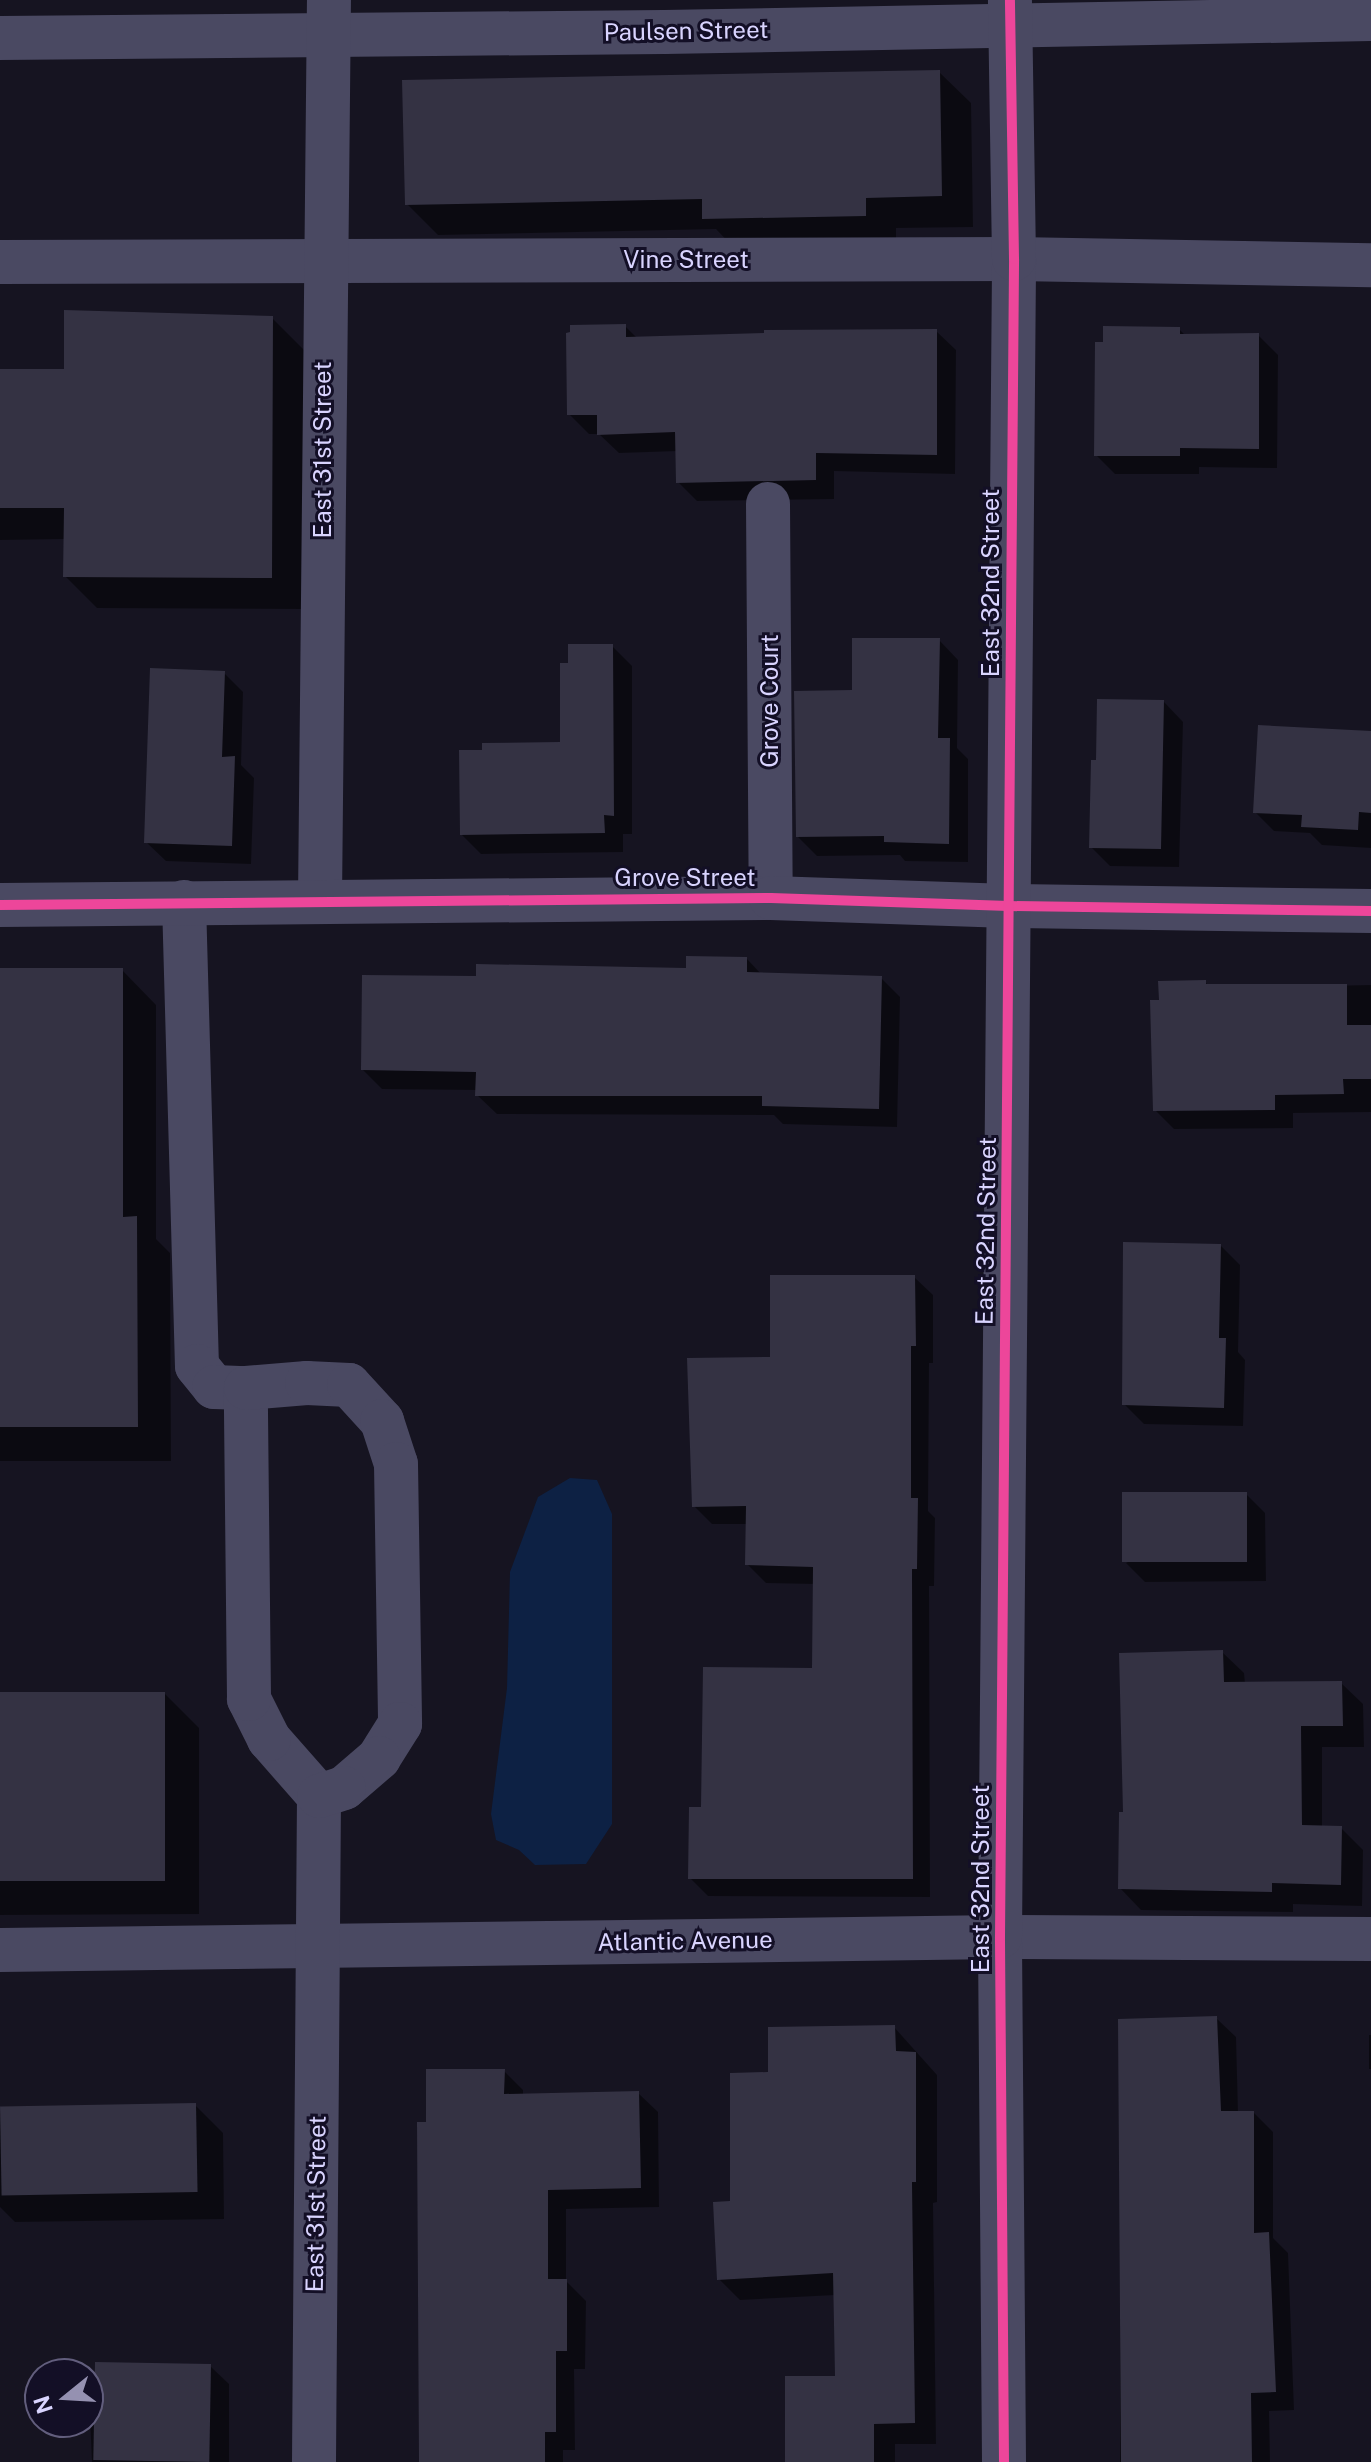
<!DOCTYPE html>
<style>
body{margin:0}
#map{position:relative;width:1371px;height:2462px;overflow:hidden;background:#161421;font-family:"Public Sans",sans-serif}
div>[style]{position:absolute}
[style*='--x']{left:calc(var(--x)*1px);top:calc(var(--y)*1px);width:calc(var(--w)*1px);rotate:calc(var(--a)*1deg)}
.water>*{inset:0;background:#0d2144}
.shadow>*{inset:0;background:#0007;transform-origin:0 0}
.building>*{inset:0;background:#343243;transform-origin:0 0}
.minor>*{height:44px;margin:-22px;padding:0 22px;transform-origin:22px;border-radius:22px;background:#4a4962}
.cycleway>*{height:10px;margin:-5px;padding:0 5px;transform-origin:5px;border-radius:5px;background:#ed469a}
span{translate:-50% -50%;white-space:nowrap;text-align:center;line-height:1.15;-webkit-text-stroke:6px #130f26;paint-order:stroke}
.street-label{font-size:24px;color:#d9d4ff}
.north{position:absolute;left:24px;top:2358px;width:80px;height:80px;box-sizing:border-box;background:#130f26;border:2px solid #625e7d;border-radius:50%;rotate:252deg;font-size:22px;font-weight:700;line-height:32px;text-align:center;color:#d9d4ff}
.north::after{content:'';display:block;margin:auto;width:28px;height:36px;background:#9591b1;clip-path:polygon(50% 0,100% 100%,50% 72%,0 100%)}
</style>
<div id="map">
<div class="water">
<div style="clip-path:polygon(570px 1478px,597px 1480px,612px 1514px,612px 1824px,586px 1864px,535px 1865px,519px 1850px,496px 1840px,491px 1814px,507px 1688px,510px 1572px,538px 1497px)"></div>
</div>
<div class="shadow">
<div style="clip-path:polygon(939px 72px,971px 103px,973px 227px,896px 228px,896px 247px,735px 249px,716px 229px,438px 235px,407px 204px)"></div>
<div style="clip-path:polygon(272px 318px,304px 350px,303px 609px,97px 608px,65px 576px,65px 539px,0 540px,0 371px,66px 371px)"></div>
<div style="clip-path:polygon(625px 326px,638px 339px,936px 331px,956px 350px,955px 474px,834px 471px,834px 499px,697px 501px,678px 482px,678px 451px,619px 453px,599px 434px,589px 434px,569px 414px)"></div>
<div style="clip-path:polygon(1179px 329px,1186px 336px,1258px 335px,1278px 355px,1277px 468px,1199px 467px,1199px 474px,1115px 474px,1096px 455px)"></div>
<div style="clip-path:polygon(939px 640px,958px 660px,957px 748px,968px 759px,968px 862px,905px 861px,900px 855px,817px 856px,798px 837px,854px 692px)"></div>
<div style="clip-path:polygon(612px 646px,632px 666px,632px 834px,623px 834px,623px 852px,481px 854px,462px 835px,562px 744px,570px 665px)"></div>
<div style="clip-path:polygon(224px 673px,243px 692px,241px 765px,254px 778px,251px 864px,166px 861px,146px 842px)"></div>
<div style="clip-path:polygon(1164px 702px,1183px 722px,1179px 867px,1110px 866px,1091px 847px,1098px 762px)"></div>
<div style="clip-path:polygon(1371px 733px,1371px 848px,1322px 845px,1310px 833px,1274px 831px,1255px 812px)"></div>
<div style="clip-path:polygon(747px 959px,762px 975px,881px 978px,900px 997px,897px 1127px,783px 1124px,774px 1115px,497px 1114px,477px 1095px,477px 1090px,382px 1089px,363px 1070px,478px 978px,688px 970px)"></div>
<div style="clip-path:polygon(0 970px,122px 970px,156px 1005px,156px 1239px,170px 1253px,171px 1461px,0 1461px)"></div>
<div style="clip-path:polygon(1205px 982px,1209px 986px,1277px 987px,1371px 985px,1371px 1112px,1293px 1113px,1293px 1128px,1174px 1129px,1155px 1110px,1161px 1002px)"></div>
<div style="clip-path:polygon(1221px 1246px,1240px 1265px,1238px 1352px,1245px 1360px,1243px 1426px,1144px 1424px,1124px 1404px)"></div>
<div style="clip-path:polygon(914px 1277px,933px 1295px,933px 1363px,929px 1363px,928px 1511px,935px 1518px,934px 1586px,929px 1586px,930px 1897px,708px 1896px,690px 1878px,703px 1809px,814px 1670px,815px 1584px,766px 1583px,747px 1564px,748px 1524px,712px 1524px,694px 1506px,772px 1359px)"></div>
<div style="clip-path:polygon(1246px 1494px,1265px 1513px,1266px 1581px,1145px 1582px,1126px 1563px)"></div>
<div style="clip-path:polygon(1222px 1652px,1244px 1673px,1245px 1684px,1341px 1683px,1363px 1704px,1364px 1747px,1322px 1747px,1322px 1827px,1341px 1828px,1363px 1850px,1362px 1906px,1293px 1904px,1293px 1912px,1141px 1910px,1120px 1888px,1125px 1814px)"></div>
<div style="clip-path:polygon(0 1694px,165px 1694px,199px 1728px,199px 1914px,0 1915px)"></div>
<div style="clip-path:polygon(1216px 2018px,1236px 2037px,1238px 2113px,1254px 2113px,1273px 2132px,1273px 2238px,1288px 2253px,1294px 2410px,1269px 2411px,1270px 2462px,1120px 2462px,1120px 2326px,1124px 2326px)"></div>
<div style="clip-path:polygon(894px 2027px,937px 2075px,937px 2202px,933px 2203px,936px 2444px,895px 2444px,895px 2462px,787px 2462px,837px 2378px,835px 2295px,740px 2300px,719px 2279px,732px 2203px,770px 2073px)"></div>
<div style="left:1369px;top:2035px;width:2px;height:34px"></div>
<div style="clip-path:polygon(504px 2071px,523px 2090px,523px 2096px,638px 2093px,658px 2112px,659px 2207px,566px 2209px,566px 2281px,586px 2301px,585px 2369px,574px 2369px,575px 2450px,563px 2450px,563px 2462px,420px 2462px,428px 2124px)"></div>
<div style="clip-path:polygon(195px 2105px,223px 2133px,224px 2219px,15px 2222px,0 2207px,0 2107px)"></div>
<div style="clip-path:polygon(210px 2366px,229px 2384px,229px 2462px,92px 2462px,89px 2394px)"></div>
</div>
<div class="building">
<div style="clip-path:polygon(940px 70px,942px 196px,866px 198px,866px 216px,702px 219px,702px 199px,405px 205px,402px 80px)"></div>
<div style="clip-path:polygon(64px 310px,273px 316px,272px 578px,63px 577px,64px 508px,0 508px,0 369px,64px 369px)"></div>
<div style="clip-path:polygon(626px 324px,626px 337px,764px 333px,764px 330px,937px 329px,937px 455px,816px 453px,816px 480px,676px 483px,675px 432px,597px 435px,597px 415px,567px 415px,566px 333px,570px 332px,570px 325px)"></div>
<div style="clip-path:polygon(1103px 326px,1180px 327px,1180px 334px,1259px 333px,1259px 449px,1180px 448px,1180px 456px,1094px 456px,1095px 342px,1103px 342px)"></div>
<div style="clip-path:polygon(852px 638px,940px 638px,938px 738px,950px 738px,949px 844px,884px 842px,884px 836px,796px 837px,794px 691px,852px 690px)"></div>
<div style="clip-path:polygon(568px 644px,613px 644px,614px 816px,604px 815px,605px 833px,460px 835px,459px 750px,482px 750px,482px 743px,560px 742px,560px 663px,568px 663px)"></div>
<div style="clip-path:polygon(150px 668px,225px 671px,222px 757px,235px 756px,232px 846px,144px 843px)"></div>
<div style="clip-path:polygon(1097px 699px,1164px 700px,1161px 849px,1089px 848px,1091px 760px,1096px 760px)"></div>
<div style="clip-path:polygon(1258px 725px,1371px 731px,1371px 813px,1359px 812px,1358px 830px,1301px 827px,1302px 815px,1253px 813px)"></div>
<div style="clip-path:polygon(686px 956px,747px 957px,747px 972px,882px 976px,879px 1109px,762px 1106px,762px 1096px,475px 1096px,476px 1072px,361px 1070px,362px 975px,476px 976px,476px 964px,686px 968px)"></div>
<div style="clip-path:polygon(0 968px,123px 968px,123px 1217px,137px 1216px,138px 1427px,0 1427px)"></div>
<div style="clip-path:polygon(1206px 980px,1206px 984px,1347px 984px,1347px 1025px,1371px 1025px,1371px 1079px,1343px 1079px,1344px 1094px,1275px 1095px,1275px 1110px,1153px 1111px,1150px 1000px,1159px 1000px,1158px 981px)"></div>
<div style="clip-path:polygon(1123px 1242px,1221px 1244px,1219px 1338px,1226px 1338px,1224px 1408px,1122px 1405px)"></div>
<div style="clip-path:polygon(770px 1275px,915px 1275px,916px 1346px,911px 1346px,911px 1498px,918px 1498px,917px 1569px,912px 1569px,913px 1879px,688px 1879px,689px 1807px,701px 1807px,703px 1667px,812px 1668px,813px 1567px,745px 1565px,746px 1506px,692px 1507px,687px 1358px,770px 1357px)"></div>
<div style="left:1247px;top:1492px;width:70px;height:125px;rotate:90deg"></div>
<div style="clip-path:polygon(1223px 1650px,1224px 1682px,1342px 1681px,1343px 1726px,1301px 1726px,1302px 1825px,1342px 1826px,1341px 1885px,1272px 1883px,1272px 1892px,1118px 1889px,1119px 1812px,1123px 1812px,1119px 1653px)"></div>
<div style="left:0;top:1692px;width:165px;height:189px"></div>
<div style="clip-path:polygon(1217px 2016px,1221px 2111px,1254px 2111px,1254px 2233px,1269px 2232px,1276px 2392px,1251px 2393px,1252px 2462px,1121px 2462px,1118px 2019px)"></div>
<div style="clip-path:polygon(895px 2025px,896px 2051px,916px 2052px,916px 2182px,912px 2182px,915px 2423px,874px 2424px,874px 2462px,785px 2462px,785px 2376px,835px 2376px,833px 2273px,717px 2280px,713px 2202px,730px 2201px,730px 2073px,768px 2072px,768px 2027px)"></div>
<div style="clip-path:polygon(426px 2069px,505px 2069px,504px 2094px,639px 2091px,641px 2188px,548px 2190px,548px 2279px,567px 2279px,567px 2351px,556px 2351px,556px 2432px,545px 2432px,545px 2462px,419px 2462px,417px 2122px,426px 2122px)"></div>
<div style="left:196px;top:2103px;width:89px;height:196px;rotate:89deg"></div>
<div style="left:211px;top:2364px;width:98px;height:116px;rotate:91deg"></div>
</div>
<div class="minor">
<div style="--x:0;--y:38;--w:664;--a:-0.52"></div>
<div style="--x:664;--y:32;--w:707;--a:-1.05"></div>
<div style="--x:0;--y:262;--w:1014;--a:-0.17"></div>
<div style="--x:1014;--y:259;--w:357;--a:1"></div>
<div style="--x:768;--y:504;--w:394;--a:89.6"></div>
<div style="--x:320;--y:900;--w:900;--a:-89.43"></div>
<div style="--x:184;--y:902;--w:464;--a:88.4"></div>
<div style="--x:197;--y:1366;--w:27;--a:51"></div>
<div style="--x:214;--y:1387;--w:32;--a:2"></div>
<div style="--x:0;--y:905;--w:771;--a:-0.52"></div>
<div style="--x:771;--y:898;--w:238;--a:1.9"></div>
<div style="--x:1009;--y:906;--w:362;--a:0.8"></div>
<div style="--x:0;--y:1950;--w:1000;--a:-0.74"></div>
<div style="--x:1000;--y:1937;--w:371;--a:0.3"></div>
<div style="--x:314;--y:2462;--w:666;--a:-89.57"></div>
<div style="--x:319;--y:1796;--w:76;--a:-131.3"></div>
<div style="--x:269;--y:1739;--w:45;--a:-116.6"></div>
<div style="--x:249;--y:1699;--w:311;--a:-90.6"></div>
<div style="--x:246;--y:1388;--w:61;--a:-4.7"></div>
<div style="--x:307;--y:1383;--w:42;--a:2.7"></div>
<div style="--x:349;--y:1385;--w:49;--a:47.5"></div>
<div style="--x:382;--y:1421;--w:45;--a:72"></div>
<div style="--x:396;--y:1464;--w:260;--a:89.1"></div>
<div style="--x:400;--y:1724;--w:40;--a:122"></div>
<div style="--x:379;--y:1758;--w:46;--a:139.4"></div>
<div style="--x:344;--y:1788;--w:26;--a:162"></div>
<div style="--x:1004;--y:2462;--w:525;--a:-90.44"></div>
<div style="--x:1000;--y:1937;--w:1678;--a:-89.52"></div>
<div style="--x:1014;--y:259;--w:259;--a:-90.9"></div>
</div>
<div class="cycleway">
<div style="--x:0;--y:905;--w:771;--a:-0.52"></div>
<div style="--x:771;--y:898;--w:238;--a:1.9"></div>
<div style="--x:1009;--y:906;--w:362;--a:0.8"></div>
<div style="--x:1004;--y:2462;--w:525;--a:-90.44"></div>
<div style="--x:1000;--y:1937;--w:1678;--a:-89.52"></div>
<div style="--x:1014;--y:259;--w:259;--a:-90.9"></div>
</div>
<div class="street-label">
<span style="left:686px;top:31px;rotate:-1deg">Paulsen Street</span>
<span style="left:686px;top:260px">Vine Street</span>
<span style="left:323px;top:450px;rotate:-90deg">East 31st Street</span>
<span style="left:991px;top:583px;rotate:-90deg">East 32nd Street</span>
<span style="left:770px;top:701px;rotate:-90deg">Grove Court</span>
<span style="left:685px;top:878px">Grove Street</span>
<span style="left:986px;top:1231px;rotate:-89deg">East 32nd Street</span>
<span style="left:981px;top:1879px;rotate:-90deg">East 32nd Street</span>
<span style="left:685px;top:1941px;rotate:-1deg">Atlantic Avenue</span>
<span style="left:316px;top:2204px;rotate:-89deg">East 31st Street</span>
</div>
<div class="north">N</div>
</div>
